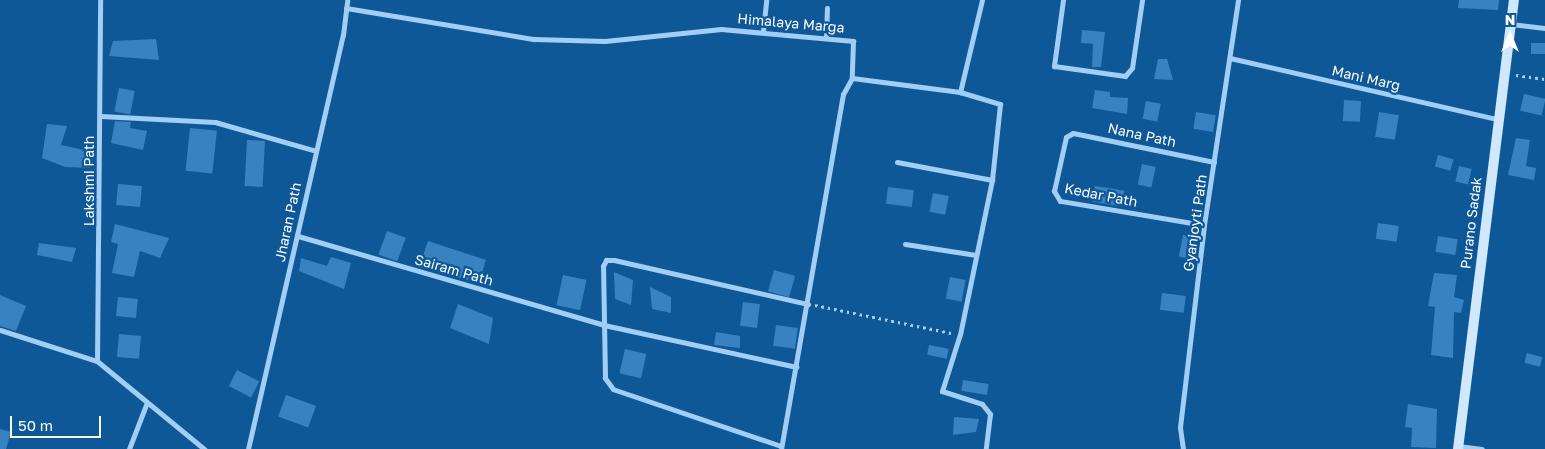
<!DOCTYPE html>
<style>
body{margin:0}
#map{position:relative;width:1545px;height:449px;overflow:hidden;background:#0f5898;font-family:"Golos Text",sans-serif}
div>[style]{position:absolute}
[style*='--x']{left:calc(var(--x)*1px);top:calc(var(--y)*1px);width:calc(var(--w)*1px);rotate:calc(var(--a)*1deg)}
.building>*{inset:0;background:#3882c1;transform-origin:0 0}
.path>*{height:2.5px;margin-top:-1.25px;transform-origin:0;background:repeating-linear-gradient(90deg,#a0cef5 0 2.5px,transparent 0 6.5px)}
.street>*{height:5px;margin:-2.5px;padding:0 2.5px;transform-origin:2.5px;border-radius:2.5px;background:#a0cef5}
.secondary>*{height:10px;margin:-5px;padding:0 5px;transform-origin:5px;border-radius:5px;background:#d0e8fd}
span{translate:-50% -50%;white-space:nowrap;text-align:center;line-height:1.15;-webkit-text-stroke:4.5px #0f5898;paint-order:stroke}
.street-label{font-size:14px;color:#fff}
.north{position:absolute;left:1485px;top:10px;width:50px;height:50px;-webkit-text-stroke:4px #0f5898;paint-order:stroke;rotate:0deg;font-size:14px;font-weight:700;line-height:20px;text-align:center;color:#fff}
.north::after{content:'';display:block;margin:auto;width:18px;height:22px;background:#fff;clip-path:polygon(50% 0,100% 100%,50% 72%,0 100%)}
.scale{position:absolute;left:10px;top:416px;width:91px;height:22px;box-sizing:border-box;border:2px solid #fff;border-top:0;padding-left:6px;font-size:15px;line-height:18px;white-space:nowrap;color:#fff;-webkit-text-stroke:4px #0f5898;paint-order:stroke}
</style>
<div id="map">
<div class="building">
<div style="clip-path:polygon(1459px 0,1499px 0,1498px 10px,1458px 8px)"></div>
<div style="clip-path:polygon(1082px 30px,1105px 32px,1101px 67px,1092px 67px,1093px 44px,1081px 43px)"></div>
<div style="clip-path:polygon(156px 39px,159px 60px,109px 56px,113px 41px)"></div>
<div style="left:1545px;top:43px;width:11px;height:14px;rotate:90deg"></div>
<div style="clip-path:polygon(1158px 59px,1167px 59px,1173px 80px,1154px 79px)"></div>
<div style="left:119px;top:88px;width:16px;height:24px;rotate:11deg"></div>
<div style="clip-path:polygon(1095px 90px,1110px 92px,1110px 97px,1128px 98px,1127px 114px,1092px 108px)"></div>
<div style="left:1524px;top:94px;width:22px;height:17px;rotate:13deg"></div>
<div style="left:1344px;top:100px;width:17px;height:21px;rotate:3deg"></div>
<div style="left:1146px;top:101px;width:15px;height:18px;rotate:11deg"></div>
<div style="left:1196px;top:112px;width:20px;height:17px;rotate:9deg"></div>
<div style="left:1379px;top:112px;width:20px;height:25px;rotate:9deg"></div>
<div style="clip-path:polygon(115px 121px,131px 122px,130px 128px,147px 131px,143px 150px,111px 143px)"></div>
<div style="clip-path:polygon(47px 124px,67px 126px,61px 145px,94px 152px,90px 168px,65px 167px,42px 158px)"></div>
<div style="left:190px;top:128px;width:27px;height:43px;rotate:6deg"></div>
<div style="clip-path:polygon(1516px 138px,1530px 140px,1526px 166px,1536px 168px,1534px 180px,1508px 175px)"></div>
<div style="left:247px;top:140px;width:18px;height:46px;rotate:3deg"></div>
<div style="left:1438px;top:155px;width:16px;height:12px;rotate:15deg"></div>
<div style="left:1142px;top:164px;width:14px;height:21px;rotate:12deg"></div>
<div style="left:1459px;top:166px;width:13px;height:16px;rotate:13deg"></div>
<div style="left:118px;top:184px;width:24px;height:21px;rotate:5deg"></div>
<div style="left:1095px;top:186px;width:30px;height:16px;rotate:9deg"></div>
<div style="left:888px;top:187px;width:26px;height:17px;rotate:7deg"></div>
<div style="left:933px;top:193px;width:16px;height:19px;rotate:11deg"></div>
<div style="left:1378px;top:223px;width:21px;height:16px;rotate:8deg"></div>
<div style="clip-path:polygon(115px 224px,169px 238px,160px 258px,140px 251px,134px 277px,112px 273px,118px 244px,111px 242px)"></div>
<div style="left:387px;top:231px;width:20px;height:25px;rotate:20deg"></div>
<div style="left:1183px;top:235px;width:15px;height:22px;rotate:11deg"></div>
<div style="left:1438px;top:236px;width:20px;height:16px;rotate:9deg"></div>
<div style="clip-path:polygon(428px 241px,486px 260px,480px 279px,469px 276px,468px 280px,419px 267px)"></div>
<div style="clip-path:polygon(39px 243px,76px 248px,72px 262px,37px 255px)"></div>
<div style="clip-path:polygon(331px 257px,351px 263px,344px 289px,299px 271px,301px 258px,327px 266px)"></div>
<div style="left:774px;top:270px;width:22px;height:22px;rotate:16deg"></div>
<div style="clip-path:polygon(614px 272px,633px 280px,631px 305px,615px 299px)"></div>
<div style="clip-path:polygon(1434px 273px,1457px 275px,1454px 297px,1464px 300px,1461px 313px,1454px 312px,1453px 358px,1431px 355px,1435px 307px,1428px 306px)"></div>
<div style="left:563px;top:275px;width:24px;height:31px;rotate:12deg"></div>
<div style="left:950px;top:277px;width:16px;height:22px;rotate:11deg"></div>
<div style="clip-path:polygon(650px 287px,671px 297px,671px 313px,652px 309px)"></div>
<div style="left:1162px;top:293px;width:24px;height:17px;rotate:7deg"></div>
<div style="clip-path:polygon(0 295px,26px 306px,16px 331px,0 326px)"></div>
<div style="left:118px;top:297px;width:20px;height:19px;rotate:6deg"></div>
<div style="left:743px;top:302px;width:17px;height:24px;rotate:7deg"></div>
<div style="clip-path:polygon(458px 304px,493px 318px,489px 344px,450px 328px)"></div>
<div style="left:776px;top:325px;width:22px;height:21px;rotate:8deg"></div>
<div style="clip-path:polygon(716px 332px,740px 336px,740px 348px,714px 345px)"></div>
<div style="left:119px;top:334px;width:22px;height:23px;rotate:5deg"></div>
<div style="left:929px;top:345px;width:20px;height:10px;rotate:11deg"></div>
<div style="left:625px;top:349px;width:22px;height:25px;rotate:13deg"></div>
<div style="left:1527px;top:353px;width:16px;height:10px;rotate:15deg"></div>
<div style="left:237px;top:370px;width:25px;height:18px;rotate:27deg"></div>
<div style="left:963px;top:380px;width:26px;height:11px;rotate:9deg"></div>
<div style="left:286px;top:395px;width:32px;height:23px;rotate:20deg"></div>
<div style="clip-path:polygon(1408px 404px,1437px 409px,1436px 448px,1411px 447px,1412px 428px,1405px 427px)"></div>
<div style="clip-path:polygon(954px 417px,979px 419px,976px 432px,953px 435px)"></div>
<div style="clip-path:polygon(0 429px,11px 432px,6px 449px,0 449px)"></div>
</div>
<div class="path">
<div style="--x:1516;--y:75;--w:29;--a:8"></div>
<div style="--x:815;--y:305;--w:139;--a:11.6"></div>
</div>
<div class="street">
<div style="--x:982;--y:0;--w:95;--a:103.4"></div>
<div style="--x:960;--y:92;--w:42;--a:16.7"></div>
<div style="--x:1000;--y:104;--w:76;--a:96"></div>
<div style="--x:992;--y:180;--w:157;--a:101.7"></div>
<div style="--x:960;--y:334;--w:60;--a:107.5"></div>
<div style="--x:942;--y:391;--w:42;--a:18"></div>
<div style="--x:982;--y:404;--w:13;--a:51"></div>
<div style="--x:990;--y:414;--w:35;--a:97"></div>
<div style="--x:1063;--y:0;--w:67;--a:97.8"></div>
<div style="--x:1054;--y:66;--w:72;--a:8"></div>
<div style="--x:1125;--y:76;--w:11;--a:-49"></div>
<div style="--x:1132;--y:68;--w:69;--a:-81.6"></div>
<div style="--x:346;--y:8;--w:191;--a:9.4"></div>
<div style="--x:534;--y:39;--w:71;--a:1.6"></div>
<div style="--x:605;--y:41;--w:117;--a:-5.9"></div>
<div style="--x:721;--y:29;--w:133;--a:5.2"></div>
<div style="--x:853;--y:41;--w:37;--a:92"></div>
<div style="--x:852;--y:78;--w:18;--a:119"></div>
<div style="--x:843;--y:94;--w:360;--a:99.9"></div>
<div style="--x:1511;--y:24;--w:34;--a:7"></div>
<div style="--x:763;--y:31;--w:31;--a:-84"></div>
<div style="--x:826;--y:36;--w:28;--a:-88"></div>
<div style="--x:1230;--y:58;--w:274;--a:12.9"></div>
<div style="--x:852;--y:78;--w:109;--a:7.4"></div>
<div style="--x:101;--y:116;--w:114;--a:3"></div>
<div style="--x:215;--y:122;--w:105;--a:16"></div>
<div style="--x:897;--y:162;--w:97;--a:10.7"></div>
<div style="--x:1204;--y:225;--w:146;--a:-170.5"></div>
<div style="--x:1060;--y:201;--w:12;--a:-121"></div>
<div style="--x:1054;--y:191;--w:55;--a:-77.5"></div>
<div style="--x:1066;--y:137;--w:8;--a:-30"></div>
<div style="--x:1073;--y:133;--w:144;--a:11.6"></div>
<div style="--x:298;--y:236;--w:319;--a:16.2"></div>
<div style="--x:604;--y:325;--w:197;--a:12.3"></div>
<div style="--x:905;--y:244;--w:72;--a:8.8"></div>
<div style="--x:0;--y:330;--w:102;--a:17.7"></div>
<div style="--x:97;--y:361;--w:139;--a:39.4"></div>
<div style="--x:97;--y:361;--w:361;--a:-89.5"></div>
<div style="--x:781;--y:446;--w:177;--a:-161.3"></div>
<div style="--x:613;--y:389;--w:14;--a:-126"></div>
<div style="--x:605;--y:378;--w:112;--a:-91"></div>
<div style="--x:603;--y:266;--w:7;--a:-63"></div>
<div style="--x:606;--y:260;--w:8;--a:0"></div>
<div style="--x:614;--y:260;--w:199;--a:12.8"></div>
<div style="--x:1458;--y:446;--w:24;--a:7"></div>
<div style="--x:129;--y:449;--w:50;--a:-69"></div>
<div style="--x:248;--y:449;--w:425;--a:-77.1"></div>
<div style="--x:343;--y:35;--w:35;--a:-83"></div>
<div style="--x:1183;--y:449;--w:22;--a:-98"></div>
<div style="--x:1180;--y:427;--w:203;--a:-83.2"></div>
<div style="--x:1204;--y:225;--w:228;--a:-81.4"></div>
</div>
<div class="secondary">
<div style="--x:1458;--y:449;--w:452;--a:-82.9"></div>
</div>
<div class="street-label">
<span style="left:791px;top:23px;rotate:5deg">Himalaya Marga</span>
<span style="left:1366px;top:78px;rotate:13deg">Mani Marg</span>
<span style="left:1142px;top:135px;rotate:12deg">Nana Path</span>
<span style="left:89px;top:181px;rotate:-90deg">Lakshmi Path</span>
<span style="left:1101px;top:195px;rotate:11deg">Kedar Path</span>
<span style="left:288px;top:222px;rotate:-78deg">Jharan Path</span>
<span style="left:1195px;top:223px;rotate:-82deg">Gyanjoyti Path</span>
<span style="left:1471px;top:223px;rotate:-83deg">Purano Sadak</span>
<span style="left:454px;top:270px;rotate:16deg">Sairam Path</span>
</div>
<div class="north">N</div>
<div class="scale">50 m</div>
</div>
